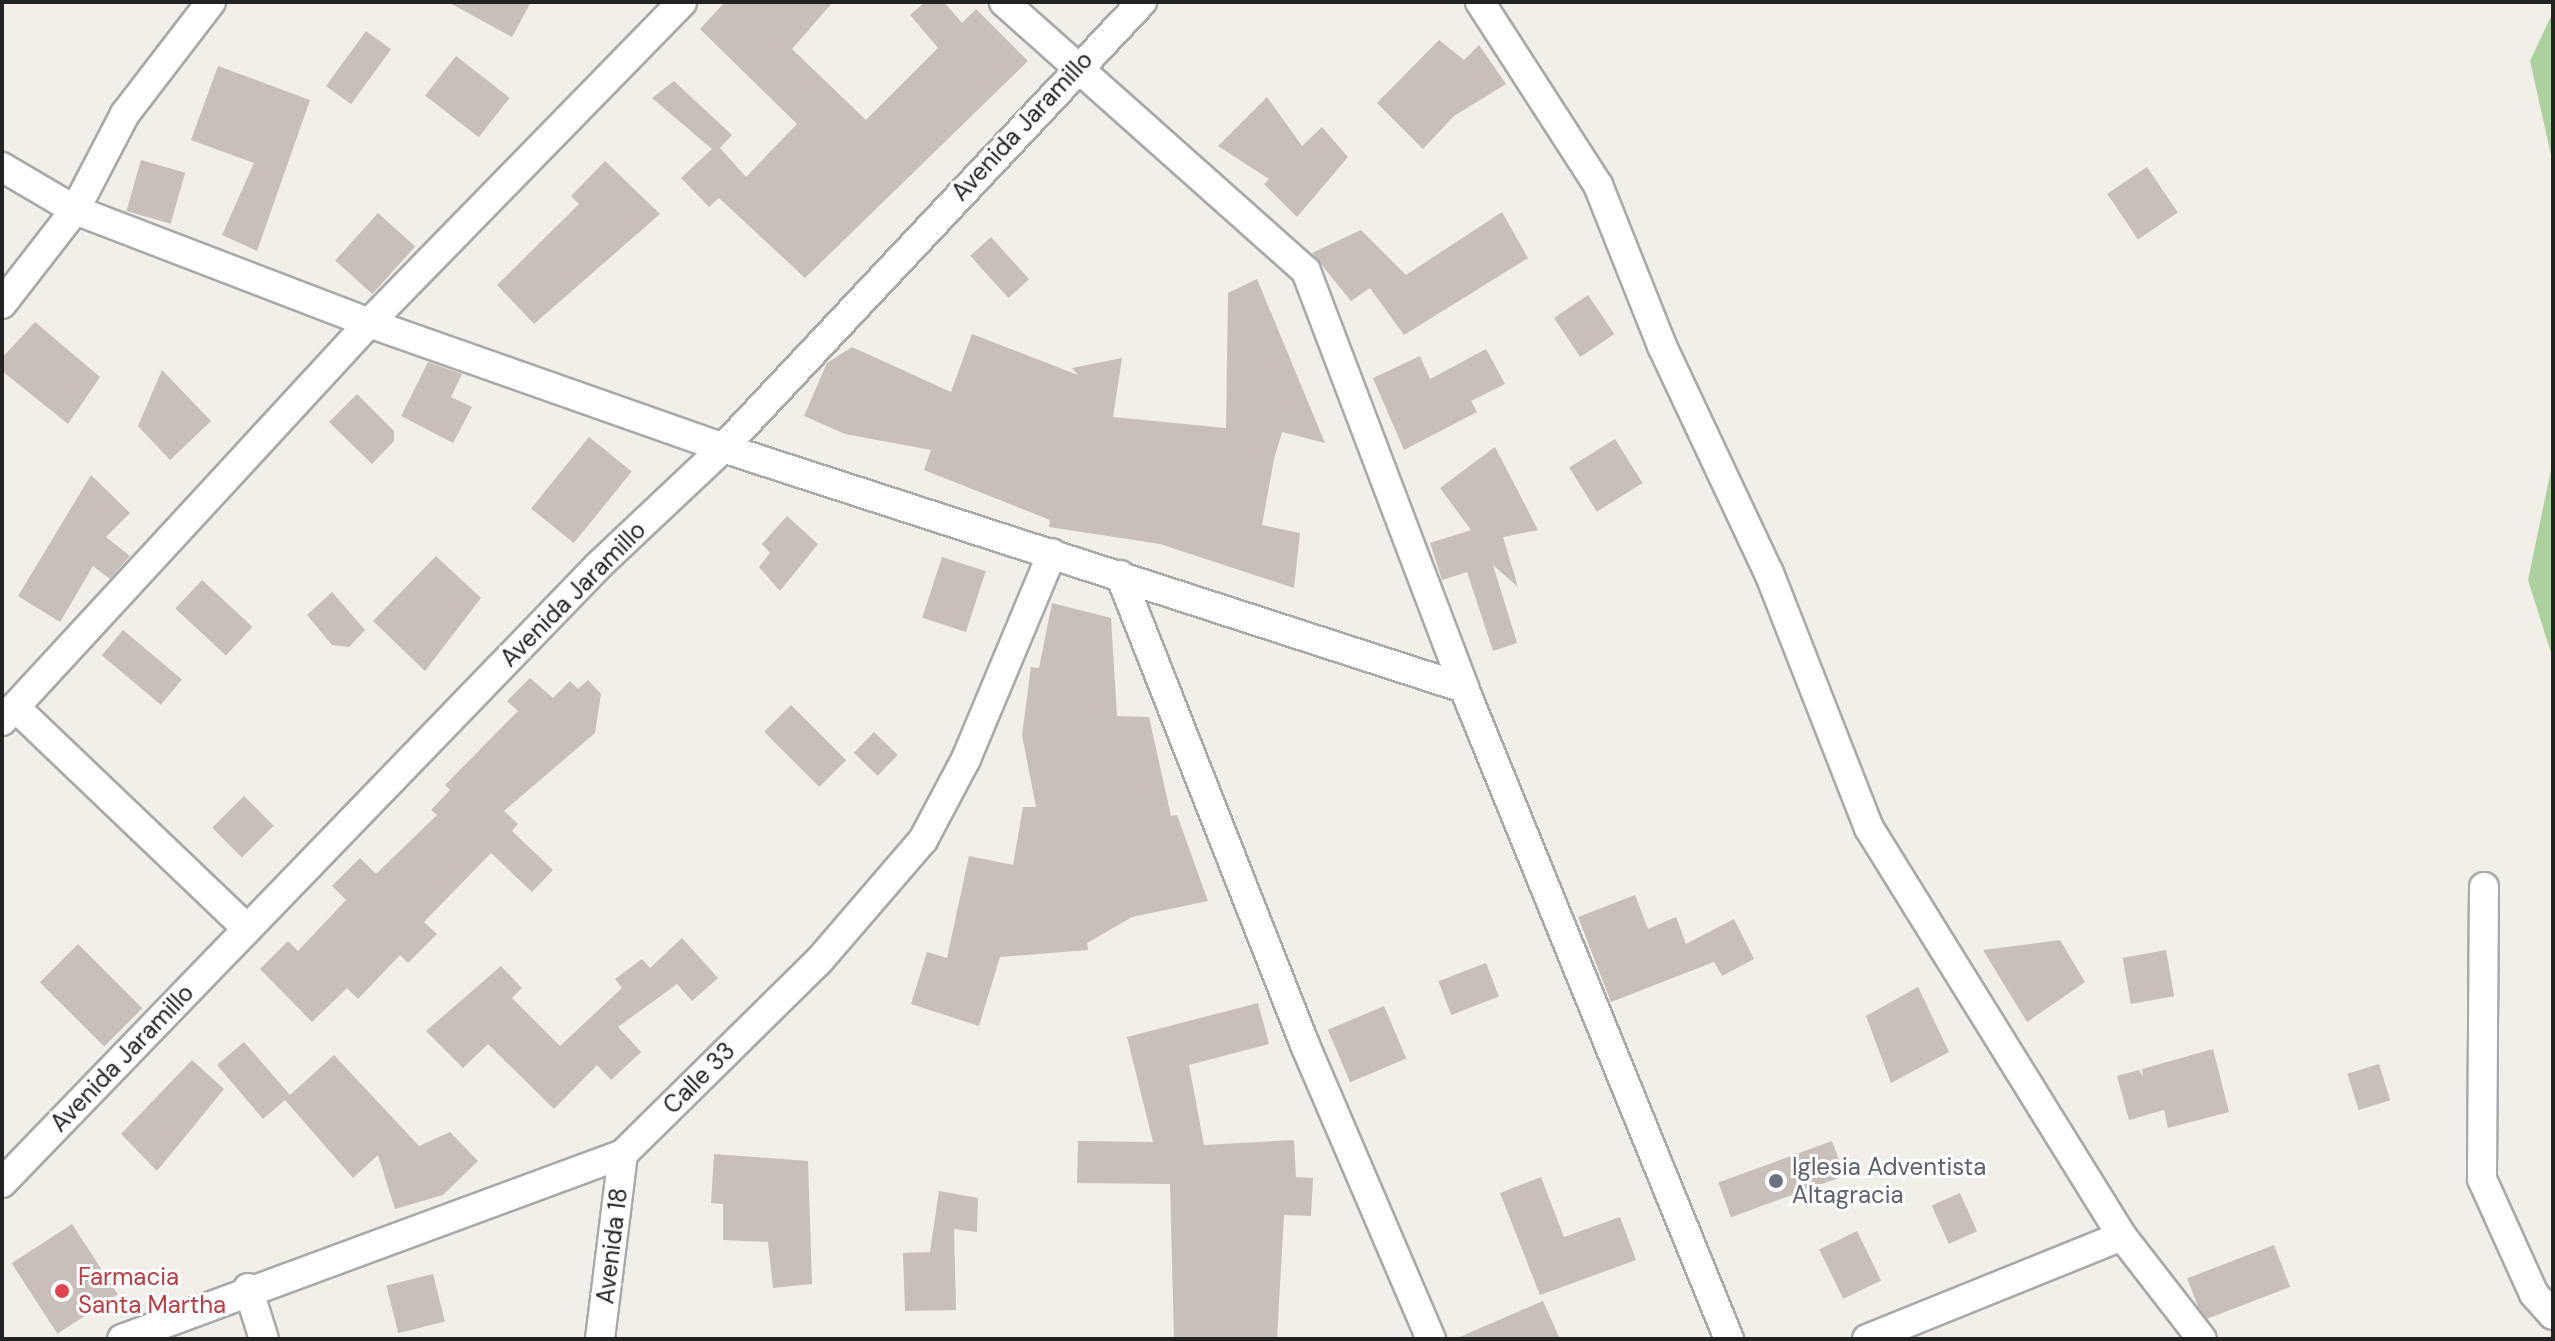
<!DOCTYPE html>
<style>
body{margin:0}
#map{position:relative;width:2555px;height:1341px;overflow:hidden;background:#f2efe9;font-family:"DM Sans",sans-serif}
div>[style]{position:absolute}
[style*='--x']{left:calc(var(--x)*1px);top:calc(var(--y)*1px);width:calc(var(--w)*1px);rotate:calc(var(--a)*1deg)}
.forest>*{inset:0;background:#add19e}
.building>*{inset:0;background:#c7bfb8;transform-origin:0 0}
.roads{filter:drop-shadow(2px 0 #a9a9a9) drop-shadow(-2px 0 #a9a9a9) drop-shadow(0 2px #a9a9a9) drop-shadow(0 -2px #a9a9a9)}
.street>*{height:28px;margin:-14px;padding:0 14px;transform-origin:14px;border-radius:14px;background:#fff}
.dots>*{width:22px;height:22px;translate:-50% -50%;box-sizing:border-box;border:4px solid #fff;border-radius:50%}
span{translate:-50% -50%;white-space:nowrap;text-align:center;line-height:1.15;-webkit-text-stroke:6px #fff;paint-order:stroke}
.street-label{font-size:24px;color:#222}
.worship-label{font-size:24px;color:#5b616d}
.left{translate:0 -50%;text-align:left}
.health-label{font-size:24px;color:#be3a42}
.frame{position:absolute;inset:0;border:4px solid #222;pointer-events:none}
</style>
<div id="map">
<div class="forest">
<div style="clip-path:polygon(2553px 12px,2553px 164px,2530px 61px)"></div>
<div style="clip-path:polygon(2553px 460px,2553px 659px,2528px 580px)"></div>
</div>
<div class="building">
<div style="clip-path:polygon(448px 2px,531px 2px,512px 37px)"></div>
<div style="clip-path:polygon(725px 2px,833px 2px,792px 49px,866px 120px,938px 48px,910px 15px,925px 2px,944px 2px,962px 23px,976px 9px,1028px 61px,805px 278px,719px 198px,709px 207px,681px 178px,712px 149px,652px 98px,674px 81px,732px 135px,720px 148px,746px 177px,797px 124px,700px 29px)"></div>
<div style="left:366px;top:31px;width:31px;height:68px;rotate:36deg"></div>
<div style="clip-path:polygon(1439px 40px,1464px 60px,1479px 45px,1506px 84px,1454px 116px,1423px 149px,1377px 103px)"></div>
<div style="left:456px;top:56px;width:68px;height:50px;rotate:38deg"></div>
<div style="clip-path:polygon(218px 66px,310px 100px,257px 251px,222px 235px,254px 163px,191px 140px)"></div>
<div style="clip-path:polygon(1267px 97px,1302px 146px,1322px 127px,1348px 157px,1297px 217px,1264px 184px,1269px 179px,1218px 146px)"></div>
<div style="left:141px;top:160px;width:46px;height:53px;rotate:16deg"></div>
<div style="clip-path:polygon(605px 161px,660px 214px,534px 324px,497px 285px,579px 204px,571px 196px)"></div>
<div style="left:2147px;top:167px;width:55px;height:48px;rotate:56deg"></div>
<div style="clip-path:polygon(1502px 212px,1528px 258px,1404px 335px,1370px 288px,1351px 301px,1312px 253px,1361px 230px,1406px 275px)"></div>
<div style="left:378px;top:213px;width:50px;height:64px;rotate:42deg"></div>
<div style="left:991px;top:237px;width:57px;height:28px;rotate:48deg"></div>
<div style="clip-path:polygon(1257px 279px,1325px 443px,1282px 432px,1274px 459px,1262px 525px,1300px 533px,1294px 588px,1160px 544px,1049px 527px,1050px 520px,924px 470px,931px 450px,845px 434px,804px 416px,827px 363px,852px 347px,951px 392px,972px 334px,1078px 375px,1072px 368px,1122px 358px,1113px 417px,1226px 428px,1228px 293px)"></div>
<div style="left:1588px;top:295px;width:47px;height:41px;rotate:56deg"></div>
<div style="clip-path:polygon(35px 322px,100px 377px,68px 424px,2px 371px,2px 358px)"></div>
<div style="clip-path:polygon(1486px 349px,1505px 384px,1471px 401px,1477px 412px,1404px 450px,1373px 378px,1420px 356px,1430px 379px)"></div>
<div style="clip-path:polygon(428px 362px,462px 374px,451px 397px,472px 407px,453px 443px,401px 416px)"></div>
<div style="clip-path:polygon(162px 370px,211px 421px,170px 460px,138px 426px)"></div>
<div style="clip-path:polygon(357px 394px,394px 431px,394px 441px,372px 464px,329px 422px)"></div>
<div style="left:589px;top:437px;width:55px;height:92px;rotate:39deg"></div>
<div style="left:1615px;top:439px;width:52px;height:54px;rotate:58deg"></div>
<div style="clip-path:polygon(1495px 447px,1538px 530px,1503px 537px,1518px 587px,1493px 565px,1517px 643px,1493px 651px,1467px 572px,1442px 580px,1430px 543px,1471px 530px,1440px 488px)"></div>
<div style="clip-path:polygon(91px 475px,130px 513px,106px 537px,130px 556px,110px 579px,93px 566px,60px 622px,18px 596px)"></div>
<div style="clip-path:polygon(787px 516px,818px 544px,780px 591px,759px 567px,770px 553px,762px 544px)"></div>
<div style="clip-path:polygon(436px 556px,481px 598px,425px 671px,373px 621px)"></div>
<div style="left:942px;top:557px;width:46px;height:64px;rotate:18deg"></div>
<div style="left:202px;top:580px;width:69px;height:39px;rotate:43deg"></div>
<div style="clip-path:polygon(332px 592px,365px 630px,349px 647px,332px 645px,307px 615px)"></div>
<div style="clip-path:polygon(1052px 603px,1111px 618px,1117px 716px,1149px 717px,1171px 816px,1177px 815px,1208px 901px,1132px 917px,1087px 943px,1088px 950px,1000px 957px,979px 1026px,911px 1004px,927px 952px,947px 958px,969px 856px,1013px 865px,1023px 807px,1036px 807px,1022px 735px,1031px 667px,1039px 668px)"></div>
<div style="left:123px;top:630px;width:77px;height:33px;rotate:40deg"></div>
<div style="clip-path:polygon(530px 678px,553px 698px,570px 681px,578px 689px,588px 680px,601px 694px,595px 733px,504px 811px,518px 824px,512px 831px,553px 870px,532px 892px,491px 853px,424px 922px,437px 934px,408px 963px,400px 955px,358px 999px,347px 988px,312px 1022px,260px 969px,288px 941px,298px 951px,346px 900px,332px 886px,360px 858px,376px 874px,437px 815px,431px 810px,450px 790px,445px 785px,518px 711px,507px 701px)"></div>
<div style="left:791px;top:705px;width:78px;height:38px;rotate:45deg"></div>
<div style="left:874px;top:732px;width:33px;height:29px;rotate:44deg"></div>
<div style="left:244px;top:796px;width:42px;height:45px;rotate:45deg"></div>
<div style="clip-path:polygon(1635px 895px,1648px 929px,1676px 917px,1686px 944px,1734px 919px,1754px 959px,1722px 976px,1714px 962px,1611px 1002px,1578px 917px)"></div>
<div style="clip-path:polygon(682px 938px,718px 978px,692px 1001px,677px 984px,618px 1027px,641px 1052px,611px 1080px,597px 1065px,554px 1109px,488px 1044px,463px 1068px,426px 1031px,501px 966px,522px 988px,512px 998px,560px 1046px,622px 988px,615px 979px,642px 959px,650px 968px)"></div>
<div style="clip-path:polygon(2060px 940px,2085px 982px,2027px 1022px,1983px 950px)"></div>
<div style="left:78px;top:944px;width:91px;height:54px;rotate:45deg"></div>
<div style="left:2166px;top:950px;width:47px;height:44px;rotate:80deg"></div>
<div style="left:1486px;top:963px;width:36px;height:51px;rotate:69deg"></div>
<div style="clip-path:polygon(1918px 987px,1949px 1052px,1891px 1083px,1866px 1016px)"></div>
<div style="clip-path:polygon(1258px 1003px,1269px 1044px,1189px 1065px,1204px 1145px,1294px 1140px,1296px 1177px,1313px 1178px,1311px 1216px,1284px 1215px,1277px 1339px,1174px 1339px,1170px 1184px,1077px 1183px,1078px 1141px,1153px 1142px,1127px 1037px)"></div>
<div style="left:1384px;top:1006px;width:57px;height:61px;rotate:67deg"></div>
<div style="clip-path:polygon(244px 1042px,290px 1095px,334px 1055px,419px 1146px,450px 1132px,478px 1161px,443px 1195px,395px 1209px,378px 1155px,353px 1178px,285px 1100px,263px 1119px,217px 1065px)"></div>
<div style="clip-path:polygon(2213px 1049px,2229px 1112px,2168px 1128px,2164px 1110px,2129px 1120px,2117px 1076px,2139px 1070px,2143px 1077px,2142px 1069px)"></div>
<div style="clip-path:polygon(192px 1060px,224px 1089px,157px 1171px,121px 1134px)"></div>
<div style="left:2379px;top:1064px;width:38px;height:33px;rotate:73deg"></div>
<div style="left:1832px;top:1141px;width:37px;height:121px;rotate:70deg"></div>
<div style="clip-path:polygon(714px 1154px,808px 1161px,812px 1284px,773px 1288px,768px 1242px,723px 1240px,723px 1204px,711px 1203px)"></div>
<div style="clip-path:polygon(1541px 1177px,1564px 1237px,1620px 1217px,1636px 1260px,1540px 1295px,1500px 1193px)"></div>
<div style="clip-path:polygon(939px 1191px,978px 1198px,977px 1232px,954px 1229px,956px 1310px,905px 1311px,903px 1253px,930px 1252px)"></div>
<div style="left:1960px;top:1193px;width:42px;height:31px;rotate:66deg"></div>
<div style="left:72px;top:1224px;width:84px;height:72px;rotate:57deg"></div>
<div style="left:1857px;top:1231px;width:55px;height:42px;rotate:64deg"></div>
<div style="left:2274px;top:1245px;width:45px;height:93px;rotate:69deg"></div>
<div style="left:433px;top:1274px;width:49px;height:48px;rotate:76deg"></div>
<div style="clip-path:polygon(1543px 1301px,1560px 1339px,1455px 1339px)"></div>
</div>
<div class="roads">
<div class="street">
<div style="--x:1004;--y:2;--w:404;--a:41.7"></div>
<div style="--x:1306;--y:271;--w:446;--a:69.2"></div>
<div style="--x:1464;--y:688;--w:703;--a:67.85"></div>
<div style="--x:1480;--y:2;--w:218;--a:57.2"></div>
<div style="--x:1598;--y:185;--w:173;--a:68.3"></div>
<div style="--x:1662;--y:346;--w:251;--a:64.8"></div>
<div style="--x:1769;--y:573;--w:274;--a:68.6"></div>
<div style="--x:1869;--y:828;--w:480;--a:58.2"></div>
<div style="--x:2122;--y:1236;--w:130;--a:52.2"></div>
<div style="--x:2;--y:167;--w:85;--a:30.5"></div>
<div style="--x:75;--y:210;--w:315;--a:21"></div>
<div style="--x:369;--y:323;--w:375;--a:19.4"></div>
<div style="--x:723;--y:448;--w:779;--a:17.95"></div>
<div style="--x:2;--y:304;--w:119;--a:-52.2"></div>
<div style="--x:75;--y:210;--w:108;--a:-62.5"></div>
<div style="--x:125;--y:114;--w:141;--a:-52.5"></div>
<div style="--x:1120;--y:575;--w:505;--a:68.51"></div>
<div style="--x:1305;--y:1045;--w:320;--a:66.8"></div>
<div style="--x:15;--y:707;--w:321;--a:43.7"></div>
<div style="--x:2;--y:721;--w:541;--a:-47.32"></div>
<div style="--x:369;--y:323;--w:448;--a:-45.7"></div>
<div style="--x:2484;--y:887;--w:292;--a:90.4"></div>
<div style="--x:2482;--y:1179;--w:126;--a:65.7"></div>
<div style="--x:2534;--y:1294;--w:28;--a:48"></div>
<div style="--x:2;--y:1183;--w:859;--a:-45.99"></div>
<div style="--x:599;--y:565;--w:170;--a:-43.3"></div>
<div style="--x:723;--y:448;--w:612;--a:-46.79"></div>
<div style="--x:248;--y:1288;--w:53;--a:72.6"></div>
<div style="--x:122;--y:1339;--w:534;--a:-20.27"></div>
<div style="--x:623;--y:1154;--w:274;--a:-44.6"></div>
<div style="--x:818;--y:962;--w:161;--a:-49.3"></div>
<div style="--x:923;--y:840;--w:92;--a:-62"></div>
<div style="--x:966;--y:759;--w:223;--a:-67.3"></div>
<div style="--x:600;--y:1339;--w:186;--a:-82.9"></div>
<div style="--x:1867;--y:1339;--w:275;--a:-22"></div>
</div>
</div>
<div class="dots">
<div style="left:1776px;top:1181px;background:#6b7280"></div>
<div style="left:62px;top:1291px;background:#e0444e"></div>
</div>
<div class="street-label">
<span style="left:1022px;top:126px;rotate:-47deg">Avenida Jaramillo</span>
<span style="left:573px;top:594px;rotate:-45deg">Avenida Jaramillo</span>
<span style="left:122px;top:1058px;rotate:-46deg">Avenida Jaramillo</span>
<span style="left:699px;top:1078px;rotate:-45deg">Calle 33</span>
<span style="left:612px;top:1246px;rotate:-83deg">Avenida 18</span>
</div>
<div class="worship-label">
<span class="left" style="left:1792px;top:1181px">Iglesia Adventista<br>Altagracia</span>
</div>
<div class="health-label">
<span class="left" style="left:78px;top:1291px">Farmacia<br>Santa Martha</span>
</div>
<div class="frame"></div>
</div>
